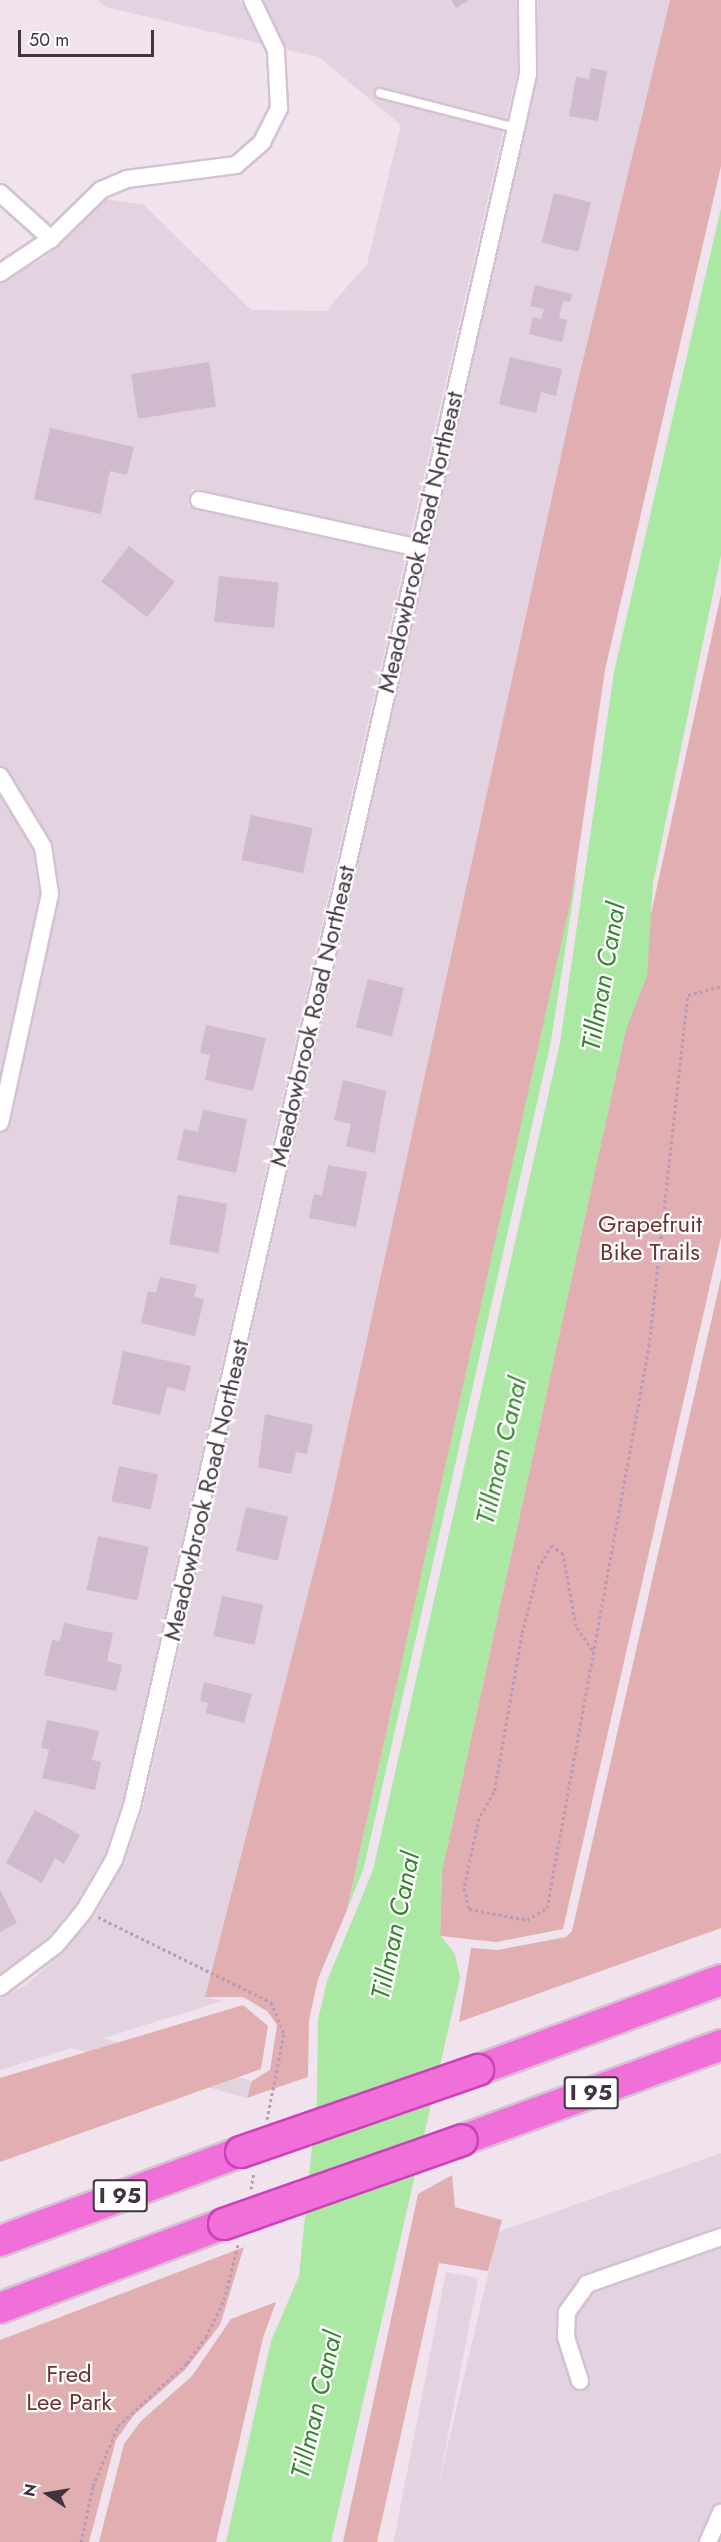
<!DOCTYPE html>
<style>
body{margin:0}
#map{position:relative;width:721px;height:2542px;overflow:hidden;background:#f0e3ed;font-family:Jost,sans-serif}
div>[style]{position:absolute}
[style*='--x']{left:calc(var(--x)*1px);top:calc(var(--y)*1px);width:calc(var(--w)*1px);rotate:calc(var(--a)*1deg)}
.residential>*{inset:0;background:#e3d2e0;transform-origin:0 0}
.green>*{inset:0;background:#e1afb1}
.water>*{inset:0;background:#aae8a4}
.building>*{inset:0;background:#d0bace;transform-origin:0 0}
.path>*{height:3px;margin-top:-1.5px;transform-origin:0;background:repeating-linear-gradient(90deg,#ba9ab5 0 3px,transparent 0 6px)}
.roads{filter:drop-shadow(2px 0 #d5c1d2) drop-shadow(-2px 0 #d5c1d2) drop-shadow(0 2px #d5c1d2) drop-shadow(0 -2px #d5c1d2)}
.service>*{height:8px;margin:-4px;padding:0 4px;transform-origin:4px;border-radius:4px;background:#fff}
.minor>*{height:16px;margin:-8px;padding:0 8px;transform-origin:8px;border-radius:8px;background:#fff}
.motorway>*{height:30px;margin:-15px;padding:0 15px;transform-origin:15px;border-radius:15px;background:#f06fd9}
.bridges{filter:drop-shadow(2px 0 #cd40b9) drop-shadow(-2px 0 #cd40b9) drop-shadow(0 2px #cd40b9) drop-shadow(0 -2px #cd40b9)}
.motorway-bridge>*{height:30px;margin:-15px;padding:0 15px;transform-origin:15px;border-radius:15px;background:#f06fd9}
span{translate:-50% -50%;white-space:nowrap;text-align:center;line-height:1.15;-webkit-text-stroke:4.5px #fff;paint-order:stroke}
.shield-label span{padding:2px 4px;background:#fff;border:2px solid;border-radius:4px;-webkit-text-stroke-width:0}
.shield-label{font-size:22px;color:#413440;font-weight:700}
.street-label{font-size:24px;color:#413440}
.park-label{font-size:24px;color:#6c362e}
.water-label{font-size:26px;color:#378531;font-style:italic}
.north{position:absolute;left:18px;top:2464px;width:60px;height:60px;-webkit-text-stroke:4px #fff;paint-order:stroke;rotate:282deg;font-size:16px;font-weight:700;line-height:24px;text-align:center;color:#413440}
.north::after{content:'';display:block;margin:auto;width:21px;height:27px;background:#413440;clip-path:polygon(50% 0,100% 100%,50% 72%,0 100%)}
.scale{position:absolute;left:18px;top:30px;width:136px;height:27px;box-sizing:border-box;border:3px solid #413440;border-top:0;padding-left:8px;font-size:18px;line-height:21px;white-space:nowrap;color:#413440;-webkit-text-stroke:4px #fff;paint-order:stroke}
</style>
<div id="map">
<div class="residential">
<div style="clip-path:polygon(97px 0,240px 0,262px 44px,106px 7px)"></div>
<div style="clip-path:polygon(263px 0,517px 0,517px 72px,410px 537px,191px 489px,188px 507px,406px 555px,122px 1803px,104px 1856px,75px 1905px,48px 1938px,0 1976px,0 283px,46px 257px,106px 199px,144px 205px,251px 310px,326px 311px,367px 264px,401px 125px,319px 57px,287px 50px)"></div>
<div style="clip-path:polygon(538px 0,670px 0,573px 401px,330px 1507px,205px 1997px,223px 2001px,0 2070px,0 1998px,26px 1985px,64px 1951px,94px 1916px,124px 1864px,143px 1808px,538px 76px)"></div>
<div style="left:252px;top:2081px;width:18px;height:268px;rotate:106deg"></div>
<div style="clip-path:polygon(721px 2153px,721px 2542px,425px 2542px,498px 2232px)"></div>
<div style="left:446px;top:2272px;width:33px;height:277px;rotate:11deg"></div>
</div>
<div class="green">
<div style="clip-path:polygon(670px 0,721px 0,721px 166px,605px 670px,571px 903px,347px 1910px,318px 1979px,309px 2020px,308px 2077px,247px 2098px,252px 2081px,270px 2070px,277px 2025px,267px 2011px,243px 1997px,205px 1997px,330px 1507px,573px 401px)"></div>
<div style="clip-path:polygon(721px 594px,721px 1237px,563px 1929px,496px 1942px,440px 1936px,442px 1871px)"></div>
<div style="clip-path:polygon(721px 1278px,721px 1928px,459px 2022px,471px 1948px,498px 1950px,566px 1937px,572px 1931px)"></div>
<div style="clip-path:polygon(243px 2005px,268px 2026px,261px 2069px,0 2162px,0 2078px)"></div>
<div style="clip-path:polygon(452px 2175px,455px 2207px,502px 2220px,488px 2271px,439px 2263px,377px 2542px,343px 2542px,418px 2194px)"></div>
<div style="clip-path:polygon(244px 2247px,220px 2325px,185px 2370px,134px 2415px,116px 2440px,89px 2542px,0 2542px,0 2340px)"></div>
<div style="clip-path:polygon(276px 2302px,263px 2338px,216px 2542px,99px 2542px,124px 2444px,141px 2421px,192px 2376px,231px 2319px)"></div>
</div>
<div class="water">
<div style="clip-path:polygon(721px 208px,721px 555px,653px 883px,647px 976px,626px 1029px,442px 1871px,440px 1935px,455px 1954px,460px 1978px,331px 2542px,226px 2542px,271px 2341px,299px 2276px,317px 2098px,318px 2020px,327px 1981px,373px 1870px,560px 1043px,614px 672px)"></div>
<div style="clip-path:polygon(578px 867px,551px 1041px,364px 1867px,347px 1910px)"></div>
</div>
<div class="building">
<div style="clip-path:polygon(451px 0,469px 0,456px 8px)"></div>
<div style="clip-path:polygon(591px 68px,607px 71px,598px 121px,569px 116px,576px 77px,589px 79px)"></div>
<div style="left:554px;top:193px;width:38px;height:51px;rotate:14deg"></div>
<div style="clip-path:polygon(535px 285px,572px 294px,570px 302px,563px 301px,559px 318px,567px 320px,562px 342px,529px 334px,533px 317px,541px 319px,544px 309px,530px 306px)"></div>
<div style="clip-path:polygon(510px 357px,562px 369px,556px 396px,541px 392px,536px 413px,499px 404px)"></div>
<div style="left:209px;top:362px;width:45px;height:79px;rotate:81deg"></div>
<div style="clip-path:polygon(50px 428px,134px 447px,127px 475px,110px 471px,101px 514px,34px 499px)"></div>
<div style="left:129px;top:546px;width:58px;height:45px;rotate:38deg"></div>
<div style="left:219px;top:576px;width:60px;height:46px;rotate:6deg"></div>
<div style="left:251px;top:815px;width:63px;height:46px;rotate:12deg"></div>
<div style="left:368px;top:979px;width:37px;height:50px;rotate:14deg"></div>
<div style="clip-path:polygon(206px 1025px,266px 1038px,253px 1091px,205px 1080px,210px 1055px,200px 1053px)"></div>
<div style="clip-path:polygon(343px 1080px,386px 1091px,375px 1153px,346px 1146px,351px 1124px,334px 1120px)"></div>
<div style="clip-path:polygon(203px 1110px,247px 1119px,236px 1173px,177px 1160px,184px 1129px,198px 1132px)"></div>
<div style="clip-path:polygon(328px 1165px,367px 1172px,356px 1227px,309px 1218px,314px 1194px,322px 1196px)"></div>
<div style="left:178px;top:1195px;width:50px;height:50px;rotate:10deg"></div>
<div style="clip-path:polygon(160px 1277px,197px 1285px,194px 1297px,204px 1299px,195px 1336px,141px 1323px,148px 1291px,156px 1293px)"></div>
<div style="clip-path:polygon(123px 1351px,191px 1366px,185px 1391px,167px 1387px,160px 1415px,112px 1404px)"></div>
<div style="clip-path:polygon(265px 1414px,313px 1425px,307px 1454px,296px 1452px,291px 1474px,258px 1467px)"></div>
<div style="left:119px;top:1466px;width:40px;height:36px;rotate:12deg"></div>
<div style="left:246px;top:1507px;width:43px;height:45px;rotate:13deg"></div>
<div style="left:98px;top:1536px;width:52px;height:55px;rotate:12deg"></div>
<div style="left:222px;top:1596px;width:42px;height:41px;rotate:12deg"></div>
<div style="clip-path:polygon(64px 1623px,113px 1633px,107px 1661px,122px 1665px,116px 1691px,44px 1675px,52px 1640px,60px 1641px)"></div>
<div style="clip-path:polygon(204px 1682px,252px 1694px,244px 1723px,206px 1713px,208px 1703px,200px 1701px)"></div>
<div style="clip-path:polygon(47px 1720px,99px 1731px,92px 1760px,101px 1762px,95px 1790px,42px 1778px,49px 1750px,41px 1748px)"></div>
<div style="clip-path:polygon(35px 1810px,80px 1835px,64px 1864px,55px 1858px,42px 1883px,6px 1863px)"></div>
<div style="clip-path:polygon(0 1890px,17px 1923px,0 1932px)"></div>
</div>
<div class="path">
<div style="--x:592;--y:1650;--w:29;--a:-124"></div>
<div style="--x:576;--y:1626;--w:73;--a:-100.2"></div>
<div style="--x:563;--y:1554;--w:14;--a:-141"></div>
<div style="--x:552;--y:1545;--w:25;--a:122"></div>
<div style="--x:539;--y:1566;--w:70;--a:104"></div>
<div style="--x:522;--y:1634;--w:160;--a:100"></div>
<div style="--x:494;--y:1792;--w:30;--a:120"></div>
<div style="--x:479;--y:1818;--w:72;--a:102.1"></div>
<div style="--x:464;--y:1888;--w:22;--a:77"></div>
<div style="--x:469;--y:1909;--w:59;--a:10.7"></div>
<div style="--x:527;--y:1920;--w:23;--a:-31"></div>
<div style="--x:547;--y:1908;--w:571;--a:-79.71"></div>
<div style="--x:649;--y:1346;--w:353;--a:-83.7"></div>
<div style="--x:688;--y:995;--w:34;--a:-15"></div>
<div style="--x:98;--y:1917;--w:193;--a:26.2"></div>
<div style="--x:271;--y:2002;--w:35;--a:68"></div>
<div style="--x:284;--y:2034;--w:87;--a:101.3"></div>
<div style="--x:251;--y:2189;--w:17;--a:-80"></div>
<div style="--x:81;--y:2542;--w:57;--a:-77.9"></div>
<div style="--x:93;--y:2486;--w:65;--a:-67.4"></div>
<div style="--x:118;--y:2426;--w:93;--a:-42.4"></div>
<div style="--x:187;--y:2363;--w:32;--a:-54"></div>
<div style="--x:206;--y:2337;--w:41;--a:-64.1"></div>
<div style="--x:224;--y:2300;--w:57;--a:-75.7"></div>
</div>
<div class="roads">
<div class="service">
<div style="--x:380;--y:93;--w:140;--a:14.4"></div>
</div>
<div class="minor">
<div style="--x:0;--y:193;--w:69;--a:42"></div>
<div style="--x:0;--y:273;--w:61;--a:-33.7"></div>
<div style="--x:51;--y:239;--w:70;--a:-44.4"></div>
<div style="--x:101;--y:190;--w:28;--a:-23"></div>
<div style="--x:127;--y:179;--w:110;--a:-7.3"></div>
<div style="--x:236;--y:165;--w:35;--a:-41"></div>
<div style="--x:262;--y:142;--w:38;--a:-63"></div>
<div style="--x:279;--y:108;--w:58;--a:-93"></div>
<div style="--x:276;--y:50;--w:55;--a:-115.6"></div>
<div style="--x:199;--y:500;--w:225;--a:12.3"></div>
<div style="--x:0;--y:776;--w:83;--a:58.8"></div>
<div style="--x:43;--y:847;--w:48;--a:81.5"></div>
<div style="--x:50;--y:894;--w:234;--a:102.3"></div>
<div style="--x:0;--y:1987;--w:70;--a:-36.9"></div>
<div style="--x:56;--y:1945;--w:44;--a:-50.5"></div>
<div style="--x:84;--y:1911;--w:59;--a:-59.5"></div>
<div style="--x:114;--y:1860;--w:57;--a:-71.6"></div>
<div style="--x:132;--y:1806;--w:1721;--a:-77.11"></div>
<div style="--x:516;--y:128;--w:55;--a:-77.5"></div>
<div style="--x:528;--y:74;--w:74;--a:-90.8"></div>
<div style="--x:580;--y:2381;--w:46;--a:-107.7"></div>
<div style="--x:566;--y:2337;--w:25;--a:-88"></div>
<div style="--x:567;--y:2312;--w:34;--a:-54"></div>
<div style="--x:587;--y:2284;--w:142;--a:-19.3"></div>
<div style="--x:708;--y:2542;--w:32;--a:-66"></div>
</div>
<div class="motorway">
<div style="--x:478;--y:2070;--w:259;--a:-20.3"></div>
<div style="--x:462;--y:2140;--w:276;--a:-20.1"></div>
<div style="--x:0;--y:2241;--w:257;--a:-20.3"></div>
<div style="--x:0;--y:2308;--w:239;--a:-20.6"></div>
</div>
</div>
<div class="bridges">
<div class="motorway-bridge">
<div style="--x:241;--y:2152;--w:251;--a:-19.1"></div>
<div style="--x:224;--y:2224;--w:252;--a:-19.4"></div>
</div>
</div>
<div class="shield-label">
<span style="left:591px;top:2093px">I 95</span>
<span style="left:120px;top:2196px">I 95</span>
</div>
<div class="street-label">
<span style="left:420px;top:542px;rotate:-77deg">Meadowbrook Road Northeast</span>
<span style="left:312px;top:1016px;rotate:-77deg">Meadowbrook Road Northeast</span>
<span style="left:206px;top:1490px;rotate:-77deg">Meadowbrook Road Northeast</span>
</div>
<div class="park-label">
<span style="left:650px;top:1238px">Grapefruit<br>Bike Trails</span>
<span style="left:69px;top:2388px">Fred<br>Lee Park</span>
</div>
<div class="water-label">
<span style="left:604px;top:977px;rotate:-80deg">Tillman Canal</span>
<span style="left:502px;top:1451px;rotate:-77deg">Tillman Canal</span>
<span style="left:396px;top:1926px;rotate:-78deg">Tillman Canal</span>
<span style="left:317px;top:2405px;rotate:-77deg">Tillman Canal</span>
</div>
<div class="north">N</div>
<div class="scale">50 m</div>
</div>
